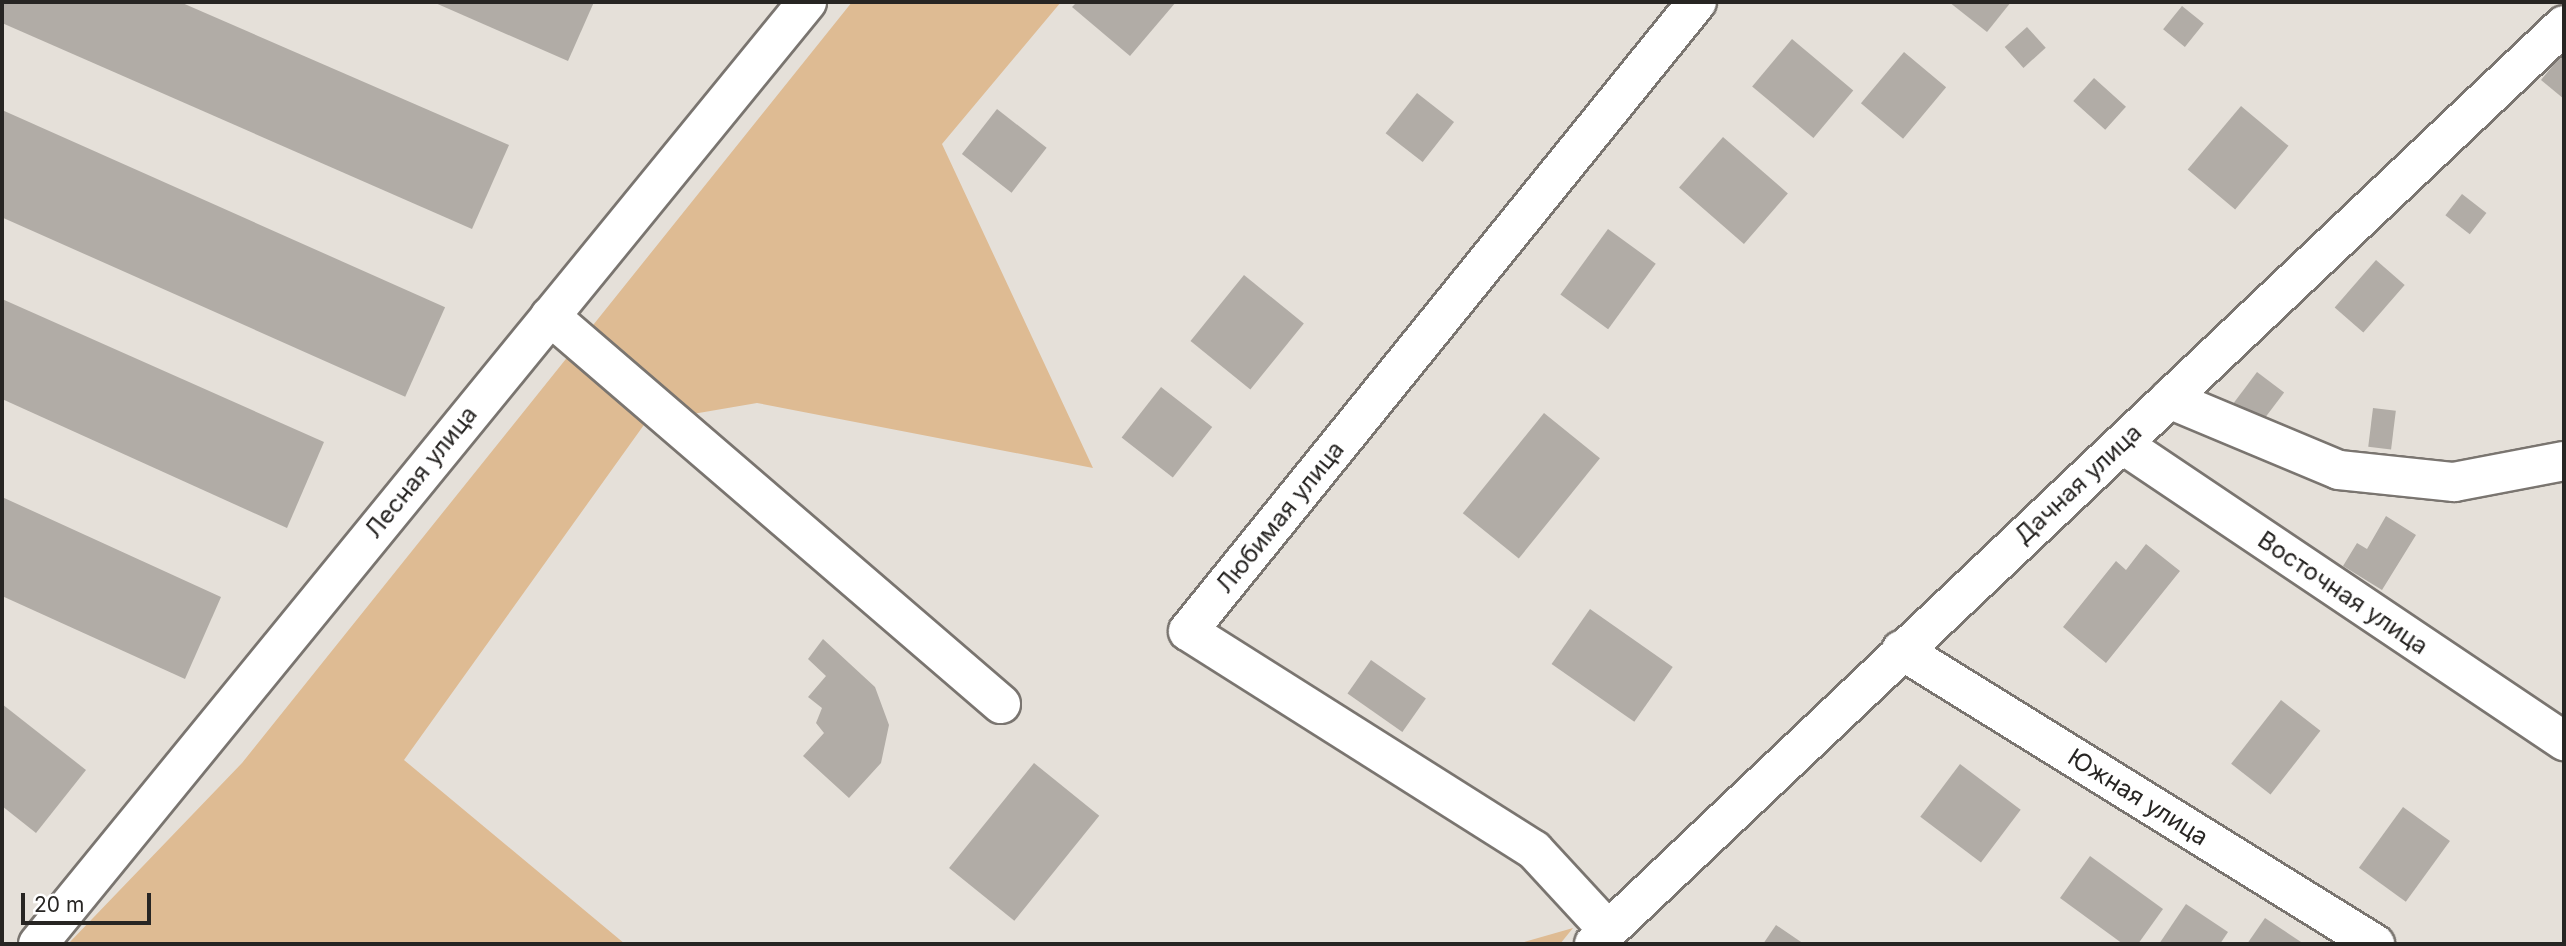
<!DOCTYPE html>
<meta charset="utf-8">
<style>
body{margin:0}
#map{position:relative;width:2566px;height:946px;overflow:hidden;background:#e5e0d9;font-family:Inter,sans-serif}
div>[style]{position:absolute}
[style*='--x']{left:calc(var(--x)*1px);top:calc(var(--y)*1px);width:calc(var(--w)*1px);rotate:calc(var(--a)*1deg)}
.green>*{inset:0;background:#debb93}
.building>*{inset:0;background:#b1aca6;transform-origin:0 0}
.roads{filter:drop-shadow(2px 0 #7a7570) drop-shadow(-2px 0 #7a7570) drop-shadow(0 2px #7a7570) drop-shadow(0 -2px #7a7570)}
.minor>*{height:38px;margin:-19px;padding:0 19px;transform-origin:19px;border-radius:19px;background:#fff}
.major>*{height:38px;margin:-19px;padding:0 19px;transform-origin:19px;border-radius:19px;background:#fff}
span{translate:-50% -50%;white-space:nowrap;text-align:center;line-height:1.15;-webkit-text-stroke:7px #fff;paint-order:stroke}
.street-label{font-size:24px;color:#272523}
.frame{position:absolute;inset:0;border:4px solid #272523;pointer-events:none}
.scale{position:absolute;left:21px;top:893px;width:130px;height:32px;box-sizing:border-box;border:4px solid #272523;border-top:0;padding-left:9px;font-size:21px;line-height:24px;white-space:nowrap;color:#272523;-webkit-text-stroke:5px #fff;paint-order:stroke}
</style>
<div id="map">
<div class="green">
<div style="clip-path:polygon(852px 2px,1061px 2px,942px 144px,1093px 468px,757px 403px,646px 422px,404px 760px,625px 944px,68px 944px,242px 763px)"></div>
<div style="clip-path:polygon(1573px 928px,1560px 944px,1517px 944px)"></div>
</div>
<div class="building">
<div style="clip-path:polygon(2px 2px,180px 2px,509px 145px,472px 229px,2px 23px)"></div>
<div style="clip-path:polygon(433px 2px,594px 2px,568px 61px)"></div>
<div style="clip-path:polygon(1077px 2px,1176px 2px,1130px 56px,1072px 7px)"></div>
<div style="clip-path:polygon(1949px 2px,2011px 2px,1987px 32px)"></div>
<div style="left:2182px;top:6px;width:28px;height:30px;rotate:39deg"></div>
<div style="left:2027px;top:27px;width:28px;height:30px;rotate:48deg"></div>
<div style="left:1792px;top:39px;width:80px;height:62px;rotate:40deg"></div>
<div style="left:1904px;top:52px;width:55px;height:67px;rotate:40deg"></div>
<div style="clip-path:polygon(2564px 52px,2564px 99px,2541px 80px)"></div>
<div style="left:2094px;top:78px;width:43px;height:31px;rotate:42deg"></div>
<div style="left:1417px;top:93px;width:47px;height:51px;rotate:38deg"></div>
<div style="left:2241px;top:106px;width:62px;height:83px;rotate:40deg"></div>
<div style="left:997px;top:109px;width:63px;height:57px;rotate:38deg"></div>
<div style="left:2px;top:110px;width:485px;height:98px;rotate:24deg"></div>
<div style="left:1723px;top:137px;width:86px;height:67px;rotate:41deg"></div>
<div style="left:2462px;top:194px;width:31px;height:27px;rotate:38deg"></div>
<div style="left:1608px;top:229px;width:59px;height:81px;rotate:36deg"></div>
<div style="left:2376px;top:260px;width:38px;height:63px;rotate:41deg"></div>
<div style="left:1244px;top:275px;width:77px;height:85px;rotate:39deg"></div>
<div style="clip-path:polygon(2px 299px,324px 442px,287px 528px,2px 399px)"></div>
<div style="left:2257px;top:372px;width:34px;height:49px;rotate:37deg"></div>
<div style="left:1161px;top:387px;width:65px;height:64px;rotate:38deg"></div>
<div style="left:2373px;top:408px;width:23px;height:39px;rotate:7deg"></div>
<div style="left:1544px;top:413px;width:72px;height:129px;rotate:39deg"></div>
<div style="clip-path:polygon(2px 497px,221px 597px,185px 679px,2px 596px)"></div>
<div style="clip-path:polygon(2386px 516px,2416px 535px,2382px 590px,2343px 566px,2357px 543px,2367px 549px)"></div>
<div style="clip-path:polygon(2146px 544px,2180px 571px,2106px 663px,2063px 627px,2116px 561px,2126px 570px)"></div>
<div style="left:1590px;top:609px;width:101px;height:67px;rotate:35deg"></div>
<div style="clip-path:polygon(823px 639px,875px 687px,889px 725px,881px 763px,849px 798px,803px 756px,824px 733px,816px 723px,822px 708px,808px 697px,826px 676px,808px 659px)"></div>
<div style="left:1371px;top:660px;width:67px;height:41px;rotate:35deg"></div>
<div style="left:2281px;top:700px;width:50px;height:81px;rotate:38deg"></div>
<div style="clip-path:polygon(2px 704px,86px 770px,36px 833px,2px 806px)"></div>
<div style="left:1034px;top:763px;width:84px;height:135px;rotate:39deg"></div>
<div style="left:1960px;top:764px;width:76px;height:66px;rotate:37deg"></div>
<div style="left:2403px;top:807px;width:58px;height:75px;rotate:36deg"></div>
<div style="clip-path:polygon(2090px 856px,2163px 909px,2138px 944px,2123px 944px,2060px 898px)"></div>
<div style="clip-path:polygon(2186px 904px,2228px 932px,2220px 944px,2159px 944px)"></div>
<div style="clip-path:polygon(2265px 918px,2304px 944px,2247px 944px)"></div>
<div style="clip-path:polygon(1776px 925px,1804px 944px,1763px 944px)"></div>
</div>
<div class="roads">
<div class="minor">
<div style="--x:550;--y:316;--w:595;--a:40.71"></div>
<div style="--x:2169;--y:399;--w:184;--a:22.7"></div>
<div style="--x:2339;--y:470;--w:116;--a:6"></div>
<div style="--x:2454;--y:482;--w:112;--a:-10.8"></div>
<div style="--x:2122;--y:444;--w:533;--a:33.9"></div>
<div style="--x:1901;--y:650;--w:558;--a:31.81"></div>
<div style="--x:1606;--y:928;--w:106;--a:-132.7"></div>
<div style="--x:1534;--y:850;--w:409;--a:-147.7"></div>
<div style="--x:1188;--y:631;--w:809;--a:-51.02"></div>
<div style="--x:1594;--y:944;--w:1336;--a:-43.45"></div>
</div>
<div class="major">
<div style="--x:38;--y:944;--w:1216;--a:-50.77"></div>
</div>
</div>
<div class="street-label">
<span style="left:421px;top:472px;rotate:-51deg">Лесная улица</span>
<span style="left:2078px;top:484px;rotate:-43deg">Дачная улица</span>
<span style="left:1280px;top:517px;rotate:-51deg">Любимая улица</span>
<span style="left:2343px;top:593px;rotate:34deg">Восточная улица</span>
<span style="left:2138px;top:797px;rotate:32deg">Южная улица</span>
</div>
<div class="frame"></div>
<div class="scale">20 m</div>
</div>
